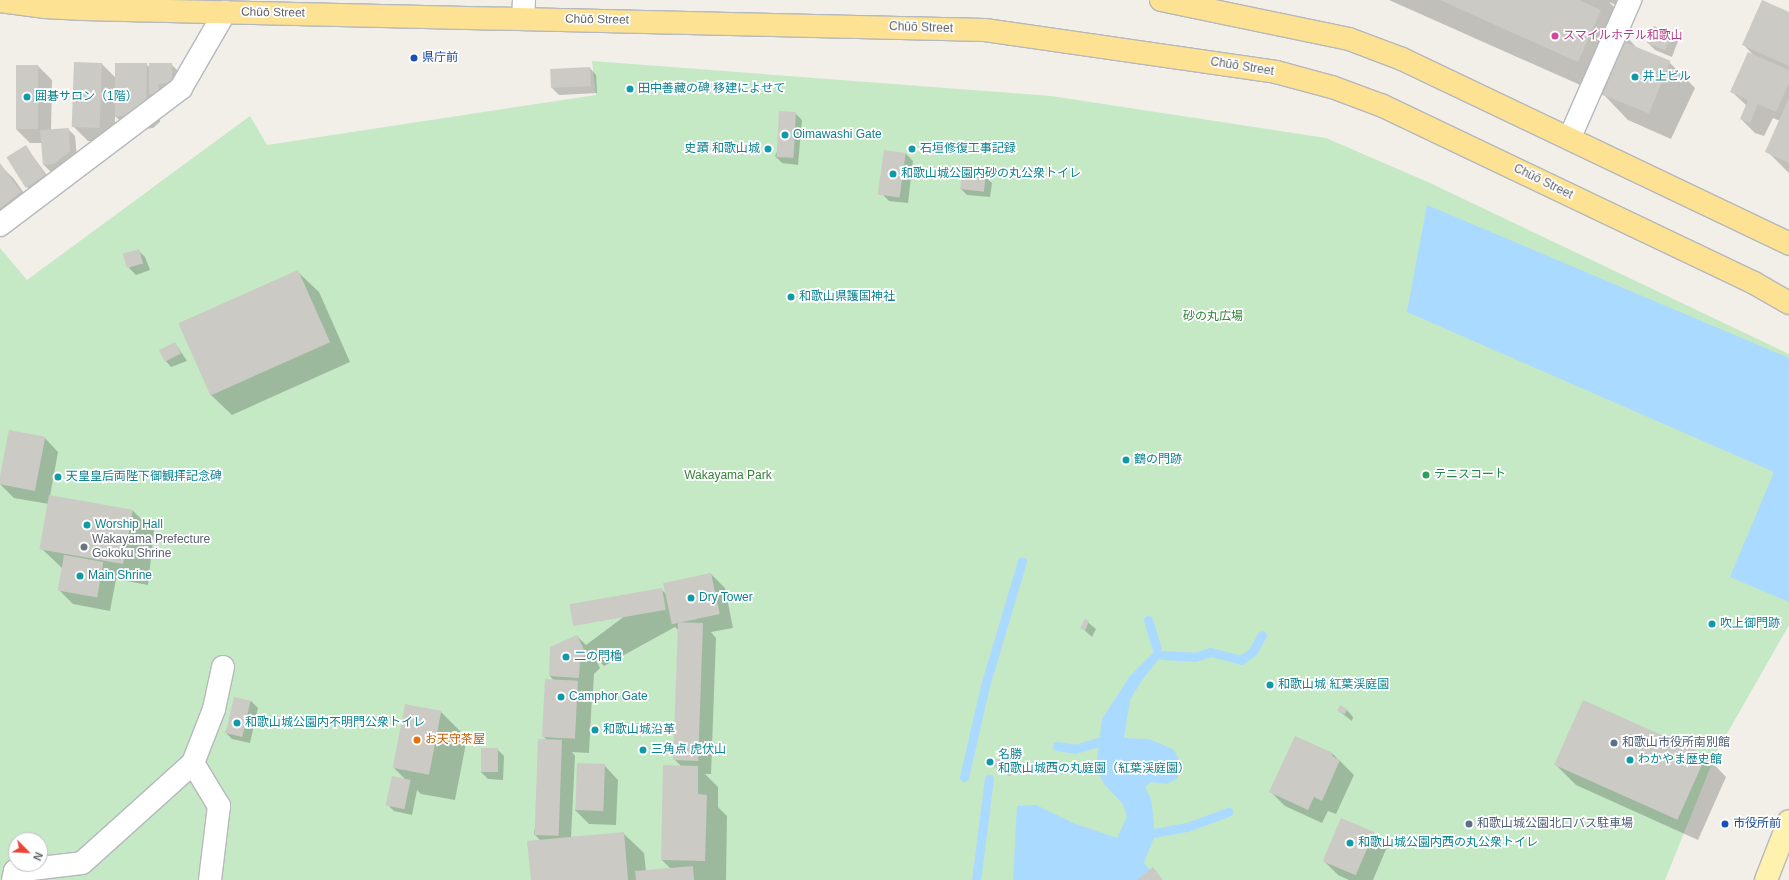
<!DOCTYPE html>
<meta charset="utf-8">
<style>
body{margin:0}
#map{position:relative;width:1789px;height:880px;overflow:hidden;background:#f1efe8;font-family:Helvetica,"Noto Sans JP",sans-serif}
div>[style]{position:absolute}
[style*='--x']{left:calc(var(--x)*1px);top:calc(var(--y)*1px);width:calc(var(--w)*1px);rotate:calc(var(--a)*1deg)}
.green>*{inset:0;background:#c5e8c5}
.water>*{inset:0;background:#aadaff}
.shadow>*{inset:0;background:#0003}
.stream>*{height:9px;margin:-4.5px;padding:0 4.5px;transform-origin:4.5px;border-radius:4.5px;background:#aadaff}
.building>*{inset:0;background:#cccac5;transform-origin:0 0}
.roads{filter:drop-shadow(1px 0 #b5b8bc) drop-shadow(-1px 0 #b5b8bc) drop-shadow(0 1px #b5b8bc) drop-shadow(0 -1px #b5b8bc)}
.minor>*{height:22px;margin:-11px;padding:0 11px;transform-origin:11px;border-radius:11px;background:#fff}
.major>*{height:22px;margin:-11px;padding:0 11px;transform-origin:11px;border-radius:11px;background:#fff2af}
.highway>*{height:22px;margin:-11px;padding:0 11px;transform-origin:11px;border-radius:11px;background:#fde293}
.dots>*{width:11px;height:11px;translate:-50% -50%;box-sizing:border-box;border:2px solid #fff;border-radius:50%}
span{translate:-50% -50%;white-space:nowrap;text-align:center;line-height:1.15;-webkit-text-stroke:3.5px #fff;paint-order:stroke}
.street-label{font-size:12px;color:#5f6368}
.hotel-label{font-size:12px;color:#b23c85}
.left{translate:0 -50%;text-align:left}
.transit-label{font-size:12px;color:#164399}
.culture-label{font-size:12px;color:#0d838f}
.right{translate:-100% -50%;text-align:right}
.park-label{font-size:12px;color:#348238}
.leisure-label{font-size:12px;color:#27864d}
.worship-label{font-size:12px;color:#5b616d}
.food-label{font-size:12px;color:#c56008}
.service-label{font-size:12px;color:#4e5e75}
.north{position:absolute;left:8px;top:832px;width:40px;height:40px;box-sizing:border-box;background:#fff;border:1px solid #bfc1c3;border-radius:50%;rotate:114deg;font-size:11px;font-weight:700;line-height:16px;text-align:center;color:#5f6368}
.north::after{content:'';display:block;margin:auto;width:14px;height:18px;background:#ea4335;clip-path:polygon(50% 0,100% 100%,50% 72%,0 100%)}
</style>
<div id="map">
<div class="green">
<div style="clip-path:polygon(evenodd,592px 61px,1051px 96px,1326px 138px,1430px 183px,1789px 354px,1789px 625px,1717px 751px,1665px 880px,0 880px,0 248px,27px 280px,250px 116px,267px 145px,596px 95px,592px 61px,16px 840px,40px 840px,40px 864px,16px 864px,16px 840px)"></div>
</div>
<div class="water">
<div style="clip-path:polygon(1427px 205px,1789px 358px,1789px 602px,1730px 577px,1774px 472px,1407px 312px)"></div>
<div style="clip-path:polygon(1157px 649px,1162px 655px,1142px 680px,1130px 700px,1124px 738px,1148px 739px,1173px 749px,1179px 759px,1178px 778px,1167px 784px,1151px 782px,1145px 787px,1151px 799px,1154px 823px,1153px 840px,1144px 863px,1159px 880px,1013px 880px,1017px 806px,1036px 805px,1073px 823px,1117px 838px,1127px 817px,1123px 804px,1104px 784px,1096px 768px,1102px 719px,1130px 676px)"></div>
</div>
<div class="shadow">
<div style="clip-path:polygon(1389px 0,1641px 0,1635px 13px,1609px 2px,1628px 21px,1623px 33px,1638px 49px,1669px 62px,1695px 88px,1671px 139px,1628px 120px,1605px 96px)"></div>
<div style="clip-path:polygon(1789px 13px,1789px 173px,1767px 151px,1780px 121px,1773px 118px,1764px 136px,1755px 133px,1741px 119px,1747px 106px,1731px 91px,1755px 57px,1743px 44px)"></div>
<div style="clip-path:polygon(1671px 35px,1678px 41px,1672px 57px,1655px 50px,1648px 43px)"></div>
<div style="clip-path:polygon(102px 64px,116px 78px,146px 64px,150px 68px,171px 64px,178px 71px,178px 90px,160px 101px,160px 122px,153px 128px,131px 131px,115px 116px,115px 141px,88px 141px,74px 127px)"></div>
<div style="clip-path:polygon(38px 66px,52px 80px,51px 130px,68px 129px,75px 136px,77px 158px,61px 171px,51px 172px,44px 165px,42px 143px,30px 143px,16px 129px)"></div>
<div style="clip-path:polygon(590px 68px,596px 75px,597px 93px,559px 95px,552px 88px)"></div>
<div style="clip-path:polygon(795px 113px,802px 120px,798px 165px,782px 163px,775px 156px)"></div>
<div style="clip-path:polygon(26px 147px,52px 182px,34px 194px,27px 187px)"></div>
<div style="clip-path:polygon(885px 151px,906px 154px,913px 161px,908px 203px,889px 201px,882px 194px)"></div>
<div style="clip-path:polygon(0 165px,14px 179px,34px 207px,0 217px)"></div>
<div style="clip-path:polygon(985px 177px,992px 183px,990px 197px,967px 195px,960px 188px)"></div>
<div style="clip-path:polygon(138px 250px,145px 257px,150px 270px,136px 275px,129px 268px)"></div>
<div style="clip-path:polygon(298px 272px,319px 292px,350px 362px,232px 415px,211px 395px,180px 325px)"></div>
<div style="clip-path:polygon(175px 343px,187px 361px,171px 367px,165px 360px)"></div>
<div style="clip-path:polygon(10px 431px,44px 437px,58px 452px,50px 496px,133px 511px,154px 531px,148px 585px,116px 579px,110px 611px,73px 604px,59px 590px,63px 569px,41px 548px,49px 504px,14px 498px,0 484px)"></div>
<div style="clip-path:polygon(evenodd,711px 574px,725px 588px,733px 628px,711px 632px,716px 638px,711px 774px,705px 774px,718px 787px,718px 807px,727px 816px,726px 880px,532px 880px,541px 841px,534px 834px,548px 741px,544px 737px,554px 681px,550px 676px,577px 636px,586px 645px,661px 589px,666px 594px,711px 574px,675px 627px,679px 631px,674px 759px,681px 766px,662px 860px,671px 869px,646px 871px,644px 853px,623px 833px,571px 838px,575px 756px,572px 752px,589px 753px,592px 696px,587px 691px,593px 692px,594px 674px,600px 668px,595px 657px,604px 666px,675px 627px)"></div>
<div style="clip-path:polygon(1085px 620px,1096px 629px,1092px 637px,1082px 628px)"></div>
<div style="clip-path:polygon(251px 701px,258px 708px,250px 743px,232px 739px,225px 732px)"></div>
<div style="clip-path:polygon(1584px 702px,1706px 756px,1726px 777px,1698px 840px,1576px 785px,1556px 765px)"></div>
<div style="clip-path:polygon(1347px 710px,1353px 717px,1352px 721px,1339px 711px)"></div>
<div style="clip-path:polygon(441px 712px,467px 738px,455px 800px,421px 794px,417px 790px,412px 815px,394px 811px,387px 804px,407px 781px,394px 768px)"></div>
<div style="clip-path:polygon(1295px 737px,1333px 754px,1354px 775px,1336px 814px,1328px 811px,1322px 823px,1285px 806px,1271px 792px)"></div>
<div style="clip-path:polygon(497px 749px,504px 756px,503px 780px,488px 779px,481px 772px)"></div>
<div style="clip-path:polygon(1010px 755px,1017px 762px,1010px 776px,994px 766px)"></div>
<div style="clip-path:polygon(604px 765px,618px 780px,616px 825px,589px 824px,575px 810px)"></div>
<div style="clip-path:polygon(1373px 833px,1387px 847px,1373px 880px,1349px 880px,1338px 875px,1324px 861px)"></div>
</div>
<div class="stream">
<div style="--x:1148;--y:620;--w:30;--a:73"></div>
<div style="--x:1162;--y:655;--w:33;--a:3"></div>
<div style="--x:1195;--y:657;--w:16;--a:-18"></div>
<div style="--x:1210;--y:652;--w:32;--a:14"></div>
<div style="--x:1241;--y:660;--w:15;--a:-37"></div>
<div style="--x:1253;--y:651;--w:18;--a:-61"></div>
<div style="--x:1057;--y:746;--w:18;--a:9"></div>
<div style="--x:1075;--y:749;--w:24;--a:-17"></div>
<div style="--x:964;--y:777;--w:93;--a:-77"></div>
<div style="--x:985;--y:686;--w:130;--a:-73.5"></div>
<div style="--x:1153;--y:833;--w:35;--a:-10"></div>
<div style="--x:1187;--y:827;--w:44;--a:-20.1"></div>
<div style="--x:976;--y:880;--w:102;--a:-82.7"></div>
</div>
<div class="building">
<div style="clip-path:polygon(1440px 0,1579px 0,1601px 10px,1578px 62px)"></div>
<div style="clip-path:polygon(1762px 0,1789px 12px,1789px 66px,1742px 45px)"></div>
<div style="left:1654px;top:26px;width:20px;height:18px;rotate:24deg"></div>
<div style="left:1624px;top:42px;width:50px;height:57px;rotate:22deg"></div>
<div style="clip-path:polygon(1748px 52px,1789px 70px,1789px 83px,1776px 112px,1758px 104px,1750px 123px,1740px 119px,1748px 100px,1730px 92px)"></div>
<div style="left:74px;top:62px;width:28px;height:65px;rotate:2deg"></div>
<div style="clip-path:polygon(115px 63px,147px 63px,146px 108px,139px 114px,115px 117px)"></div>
<div style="clip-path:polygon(149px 63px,172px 63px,172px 83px,158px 84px,159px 95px,149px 94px)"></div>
<div style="left:16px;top:65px;width:22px;height:64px"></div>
<div style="left:590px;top:67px;width:19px;height:40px;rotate:87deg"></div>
<div style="clip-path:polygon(1789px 98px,1789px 163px,1765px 152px)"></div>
<div style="left:779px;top:111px;width:17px;height:46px;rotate:3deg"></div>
<div style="clip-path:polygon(69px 128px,70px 151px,54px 164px,43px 165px,40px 130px)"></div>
<div style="left:26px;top:145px;width:36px;height:23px;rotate:58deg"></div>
<div style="left:884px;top:150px;width:22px;height:45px;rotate:8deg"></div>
<div style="clip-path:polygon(0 163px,21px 192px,0 208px)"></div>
<div style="left:962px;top:173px;width:24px;height:16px;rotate:7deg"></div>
<div style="left:139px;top:249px;width:15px;height:17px;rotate:74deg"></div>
<div style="left:298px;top:270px;width:79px;height:131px;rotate:66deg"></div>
<div style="left:175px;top:342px;width:13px;height:18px;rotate:63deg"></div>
<div style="left:9px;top:430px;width:37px;height:55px;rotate:11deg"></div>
<div style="left:49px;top:495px;width:85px;height:55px;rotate:10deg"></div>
<div style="left:64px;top:555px;width:40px;height:36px;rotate:10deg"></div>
<div style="left:711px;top:573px;width:42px;height:49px;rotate:78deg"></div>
<div style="left:662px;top:588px;width:22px;height:94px;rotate:80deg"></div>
<div style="clip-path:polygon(1085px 619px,1089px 621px,1085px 631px,1080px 628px)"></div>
<div style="left:703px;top:623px;width:138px;height:25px;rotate:92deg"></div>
<div style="clip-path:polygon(577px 635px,586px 654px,580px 660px,579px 678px,549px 676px,550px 647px)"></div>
<div style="left:545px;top:679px;width:33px;height:58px;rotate:3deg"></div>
<div style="left:234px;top:697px;width:17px;height:37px;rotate:13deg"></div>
<div style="left:1583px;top:700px;width:135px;height:71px;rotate:24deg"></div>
<div style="left:405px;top:704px;width:37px;height:65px;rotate:11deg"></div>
<div style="clip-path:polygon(1340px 705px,1347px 709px,1345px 714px,1337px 711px)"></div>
<div style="clip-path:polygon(1295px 736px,1333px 753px,1332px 756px,1340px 760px,1322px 801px,1314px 797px,1308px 810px,1269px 792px)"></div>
<div style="left:538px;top:739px;width:24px;height:96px;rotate:2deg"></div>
<div style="left:481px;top:748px;width:17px;height:24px"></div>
<div style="left:1000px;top:750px;width:11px;height:17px;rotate:22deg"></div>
<div style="left:577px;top:763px;width:28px;height:47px;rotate:2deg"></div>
<div style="clip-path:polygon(663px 765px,698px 766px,698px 794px,707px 795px,705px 861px,661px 860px)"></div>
<div style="left:392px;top:776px;width:19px;height:30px;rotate:12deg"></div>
<div style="left:1341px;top:818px;width:36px;height:47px;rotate:23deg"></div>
<div style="clip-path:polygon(624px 832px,628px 880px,531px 880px,527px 841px)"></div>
<div style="clip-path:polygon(693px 866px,694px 880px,636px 880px,635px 871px)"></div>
<div style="clip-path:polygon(1153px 867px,1163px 880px,1137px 880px)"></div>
</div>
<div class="roads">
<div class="minor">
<div style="--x:523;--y:19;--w:19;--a:-87"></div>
<div style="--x:1570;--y:137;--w:150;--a:-66.3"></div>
<div style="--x:0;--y:225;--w:227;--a:-37.1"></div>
<div style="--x:181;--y:88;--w:88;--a:-59.9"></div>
<div style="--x:13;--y:880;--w:9;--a:-77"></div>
<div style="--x:15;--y:871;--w:67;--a:-6.8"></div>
<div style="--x:82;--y:863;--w:149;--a:-42"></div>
<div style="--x:210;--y:880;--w:75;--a:-83.1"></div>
<div style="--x:219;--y:806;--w:50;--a:-121.2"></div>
<div style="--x:193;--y:763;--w:58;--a:-68.7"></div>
<div style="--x:214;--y:709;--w:43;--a:-77.9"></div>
</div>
<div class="major">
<div style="--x:1766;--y:880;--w:63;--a:-68.7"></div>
</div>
<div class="highway">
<div style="--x:1161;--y:0;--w:192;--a:11.7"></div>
<div style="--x:1349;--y:39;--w:57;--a:20.7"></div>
<div style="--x:1402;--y:59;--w:429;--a:25.5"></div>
<div style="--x:0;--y:1;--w:44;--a:7.8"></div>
<div style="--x:44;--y:7;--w:39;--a:3"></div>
<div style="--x:83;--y:9;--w:902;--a:1.33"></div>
<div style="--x:985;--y:30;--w:294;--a:8.2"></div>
<div style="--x:1276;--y:72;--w:58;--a:15"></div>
<div style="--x:1332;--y:87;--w:54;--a:20.4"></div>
<div style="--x:1383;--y:106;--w:411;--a:25.5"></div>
<div style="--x:1754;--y:283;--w:40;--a:29.7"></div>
</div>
</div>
<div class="dots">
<div style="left:1555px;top:36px;background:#d1479c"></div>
<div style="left:414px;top:58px;background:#1a4fb4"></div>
<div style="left:1635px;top:77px;background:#0f9aa8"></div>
<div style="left:630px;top:89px;background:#0f9aa8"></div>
<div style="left:27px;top:97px;background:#0f9aa8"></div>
<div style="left:785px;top:135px;background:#0f9aa8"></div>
<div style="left:768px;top:149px;background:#0f9aa8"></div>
<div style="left:912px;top:149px;background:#0f9aa8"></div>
<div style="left:893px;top:174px;background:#0f9aa8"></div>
<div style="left:791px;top:297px;background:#0f9aa8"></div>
<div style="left:1126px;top:460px;background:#0f9aa8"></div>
<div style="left:1426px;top:475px;background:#2e9e5b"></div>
<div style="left:58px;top:477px;background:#0f9aa8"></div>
<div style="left:87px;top:525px;background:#0f9aa8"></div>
<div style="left:84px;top:547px;background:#6b7280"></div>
<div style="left:80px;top:576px;background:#0f9aa8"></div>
<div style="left:691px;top:598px;background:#0f9aa8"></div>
<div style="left:1712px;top:624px;background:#0f9aa8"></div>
<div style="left:566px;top:657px;background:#0f9aa8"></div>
<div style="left:1270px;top:685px;background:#0f9aa8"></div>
<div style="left:561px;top:697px;background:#0f9aa8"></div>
<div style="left:237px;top:723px;background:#0f9aa8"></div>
<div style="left:595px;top:730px;background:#0f9aa8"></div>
<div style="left:417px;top:740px;background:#e8710a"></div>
<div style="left:1614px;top:743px;background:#5c6f8a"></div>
<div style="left:643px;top:750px;background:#0f9aa8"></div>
<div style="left:1630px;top:760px;background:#0f9aa8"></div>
<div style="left:990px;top:762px;background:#0f9aa8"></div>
<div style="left:1469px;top:824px;background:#5c6f8a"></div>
<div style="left:1725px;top:824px;background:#1a4fb4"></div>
<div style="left:1350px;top:843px;background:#0f9aa8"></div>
</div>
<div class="street-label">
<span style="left:273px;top:13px;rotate:1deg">Chūō Street</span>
<span style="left:597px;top:20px;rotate:1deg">Chūō Street</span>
<span style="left:921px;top:28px;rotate:2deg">Chūō Street</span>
<span style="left:1242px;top:67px;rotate:9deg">Chūō Street</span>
<span style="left:1543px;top:182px;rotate:26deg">Chūō Street</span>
</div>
<div class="hotel-label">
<span class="left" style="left:1563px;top:36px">スマイルホテル和歌山</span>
</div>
<div class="transit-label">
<span class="left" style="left:422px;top:58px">県庁前</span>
<span class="left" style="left:1733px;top:824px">市役所前</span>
</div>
<div class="culture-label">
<span class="left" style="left:1643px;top:77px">井上ビル</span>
<span class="left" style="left:638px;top:89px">田中善藏の碑 移建によせて</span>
<span class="left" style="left:35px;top:97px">囲碁サロン（1階）</span>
<span class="left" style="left:793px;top:135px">Oimawashi Gate</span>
<span class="right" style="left:760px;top:149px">史蹟 和歌山城</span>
<span class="left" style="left:920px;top:149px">石垣修復工事記録</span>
<span class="left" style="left:901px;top:174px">和歌山城公園内砂の丸公衆トイレ</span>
<span class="left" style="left:799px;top:297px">和歌山県護国神社</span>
<span class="left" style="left:1134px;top:460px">鶴の門跡</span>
<span class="left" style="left:66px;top:477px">天皇皇后両陛下御観拝記念碑</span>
<span class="left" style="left:95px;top:525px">Worship Hall</span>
<span class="left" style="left:88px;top:576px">Main Shrine</span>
<span class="left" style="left:699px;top:598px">Dry Tower</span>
<span class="left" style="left:1720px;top:624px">吹上御門跡</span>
<span class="left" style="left:574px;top:657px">二の門櫓</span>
<span class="left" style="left:1278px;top:685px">和歌山城 紅葉渓庭園</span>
<span class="left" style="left:569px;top:697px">Camphor Gate</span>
<span class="left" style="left:245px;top:723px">和歌山城公園内不明門公衆トイレ</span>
<span class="left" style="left:603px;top:730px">和歌山城沿革</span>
<span class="left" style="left:651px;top:750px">三角点 虎伏山</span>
<span class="left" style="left:998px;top:762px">名勝<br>和歌山城西の丸庭園（紅葉渓庭園）</span>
<span class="left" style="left:1638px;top:760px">わかやま歴史館</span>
<span class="left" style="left:1358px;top:843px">和歌山城公園内西の丸公衆トイレ</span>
</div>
<div class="park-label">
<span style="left:1213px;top:317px">砂の丸広場</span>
<span style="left:728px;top:476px">Wakayama Park</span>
</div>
<div class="leisure-label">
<span class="left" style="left:1434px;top:475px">テニスコート</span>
</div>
<div class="worship-label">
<span class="left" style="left:92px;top:547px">Wakayama Prefecture<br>Gokoku Shrine</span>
</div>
<div class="food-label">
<span class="left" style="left:425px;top:740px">お天守茶屋</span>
</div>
<div class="service-label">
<span class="left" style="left:1622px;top:743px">和歌山市役所南別館</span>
<span class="left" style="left:1477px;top:824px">和歌山城公園北口バス駐車場</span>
</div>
<div class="north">N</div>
</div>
